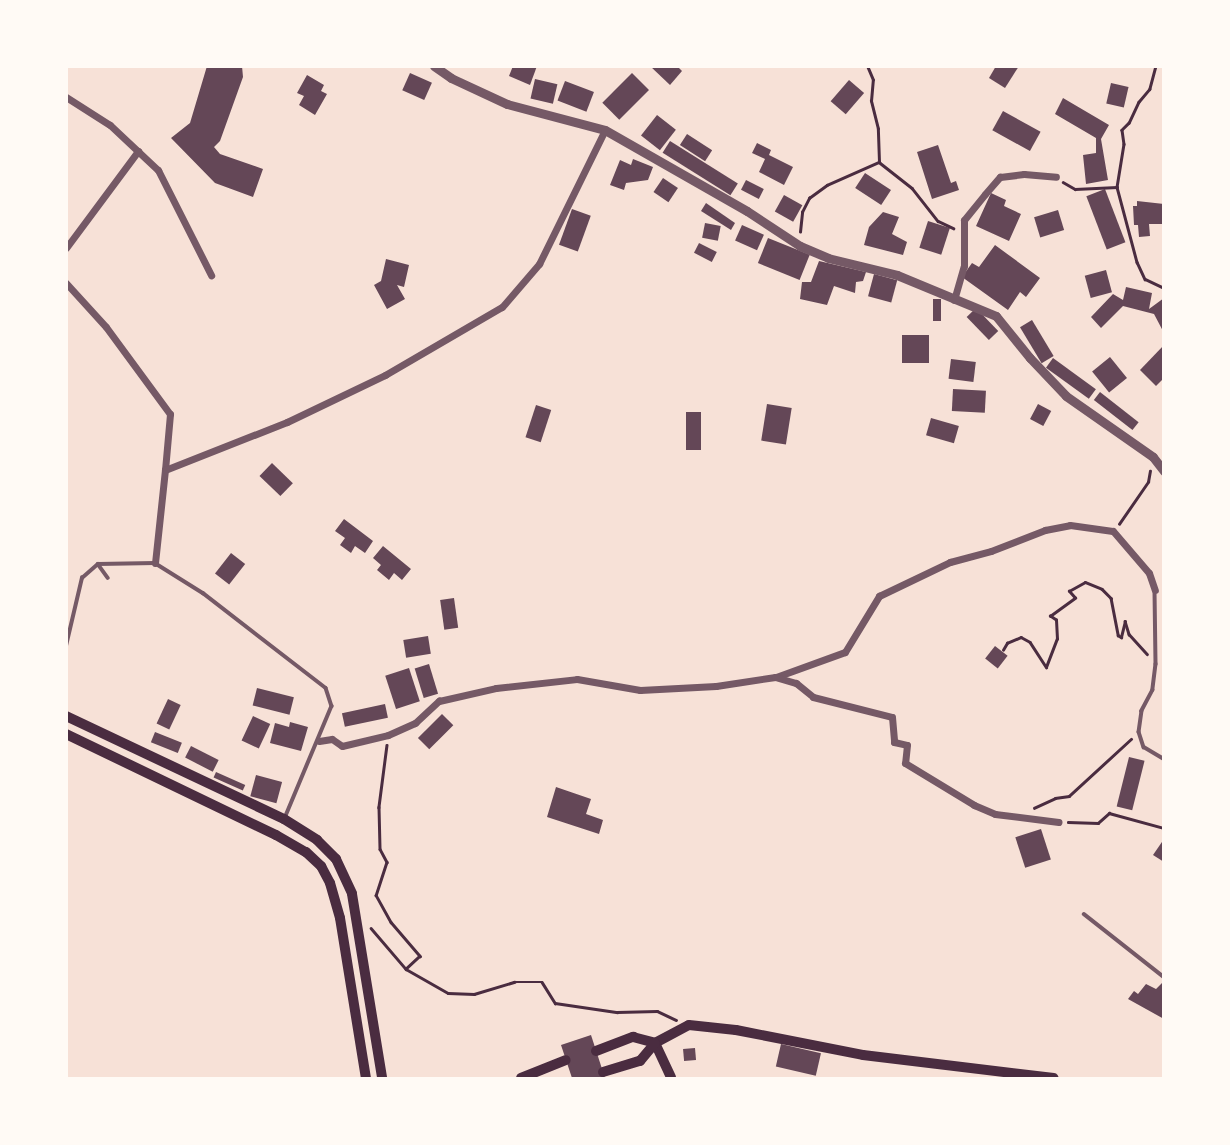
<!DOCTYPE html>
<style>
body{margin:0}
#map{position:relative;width:1230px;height:1145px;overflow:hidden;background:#f7e1d7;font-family:Karla,sans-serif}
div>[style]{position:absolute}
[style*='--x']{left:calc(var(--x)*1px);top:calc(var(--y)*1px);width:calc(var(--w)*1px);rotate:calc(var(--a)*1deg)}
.building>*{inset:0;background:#644757;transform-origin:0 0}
.path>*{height:2.5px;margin:-1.25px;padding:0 1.25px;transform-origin:1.25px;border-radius:1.25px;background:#4a2c40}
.service>*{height:3.5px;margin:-1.75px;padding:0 1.75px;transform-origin:1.75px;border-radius:1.75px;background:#755966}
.minor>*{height:7px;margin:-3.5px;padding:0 3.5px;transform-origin:3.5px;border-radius:3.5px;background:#755966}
.tertiary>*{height:9px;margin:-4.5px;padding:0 4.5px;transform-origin:4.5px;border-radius:4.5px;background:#755966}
.secondary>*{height:10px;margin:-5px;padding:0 5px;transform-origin:5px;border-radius:5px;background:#4a2c40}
.primary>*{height:10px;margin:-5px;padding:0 5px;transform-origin:5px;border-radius:5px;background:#4a2c40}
span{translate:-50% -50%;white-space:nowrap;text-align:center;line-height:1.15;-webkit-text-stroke:6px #fffaf5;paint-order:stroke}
.frame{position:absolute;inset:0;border:68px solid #fffaf5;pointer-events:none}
</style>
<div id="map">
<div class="building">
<div style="clip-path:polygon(207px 66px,242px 66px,243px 77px,220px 141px,214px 147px,220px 154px,263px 169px,253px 197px,215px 183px,171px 138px,190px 123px)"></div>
<div style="clip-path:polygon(513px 66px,537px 66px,530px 85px,509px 76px)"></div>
<div style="clip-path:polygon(650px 66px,677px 66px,682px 71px,670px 85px)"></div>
<div style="clip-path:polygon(996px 66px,1019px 66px,1005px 88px,989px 78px)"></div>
<div style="left:410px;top:73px;width:24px;height:19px;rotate:24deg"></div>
<div style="left:632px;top:73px;width:24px;height:42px;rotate:45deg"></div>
<div style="clip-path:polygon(307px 75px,324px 85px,321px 91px,327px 94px,315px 115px,299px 105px,304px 96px,297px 93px)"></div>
<div style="left:535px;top:79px;width:23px;height:20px;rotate:13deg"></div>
<div style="left:849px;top:80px;width:20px;height:28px;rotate:41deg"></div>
<div style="left:565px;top:81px;width:31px;height:21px;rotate:21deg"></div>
<div style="left:1111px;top:83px;width:18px;height:21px;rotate:13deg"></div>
<div style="clip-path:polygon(1063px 98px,1109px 125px,1101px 139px,1108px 180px,1086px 184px,1083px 155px,1096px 153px,1096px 138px,1055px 114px)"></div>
<div style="left:1003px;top:111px;width:43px;height:22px;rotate:29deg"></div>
<div style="left:657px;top:115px;width:24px;height:26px;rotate:38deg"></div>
<div style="left:687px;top:134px;width:30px;height:13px;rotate:33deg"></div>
<div style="left:670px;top:141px;width:80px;height:14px;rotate:32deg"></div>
<div style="clip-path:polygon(757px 143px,771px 150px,769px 155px,793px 167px,784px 185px,759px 172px,765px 159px,752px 153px)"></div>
<div style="clip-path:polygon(938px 145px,951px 183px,956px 181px,959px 190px,932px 199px,917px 152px)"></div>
<div style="clip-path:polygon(633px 159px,653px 167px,648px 180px,626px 183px,624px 190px,610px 185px,620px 160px,631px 165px)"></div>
<div style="left:865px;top:173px;width:31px;height:18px;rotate:33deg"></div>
<div style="left:663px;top:178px;width:18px;height:17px;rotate:34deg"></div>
<div style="left:746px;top:180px;width:20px;height:11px;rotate:27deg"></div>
<div style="left:1105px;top:189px;width:57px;height:20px;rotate:69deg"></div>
<div style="clip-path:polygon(991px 193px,1006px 200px,1004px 206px,1021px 214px,1009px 241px,976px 226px)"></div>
<div style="left:784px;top:195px;width:21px;height:19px;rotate:29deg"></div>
<div style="clip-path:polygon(1137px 201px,1164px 204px,1164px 224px,1149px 224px,1150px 236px,1139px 237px,1138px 225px,1134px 225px,1133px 206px,1137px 206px)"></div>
<div style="clip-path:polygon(706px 203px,735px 223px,731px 230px,701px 211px)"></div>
<div style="left:572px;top:209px;width:20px;height:38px;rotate:20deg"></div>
<div style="left:1058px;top:210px;width:21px;height:25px;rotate:73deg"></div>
<div style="clip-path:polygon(883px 212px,899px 217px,892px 234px,907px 242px,903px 255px,864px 245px,869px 227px)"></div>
<div style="left:928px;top:221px;width:23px;height:28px;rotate:18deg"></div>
<div style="left:705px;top:223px;width:16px;height:15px;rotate:11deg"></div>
<div style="left:742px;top:225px;width:24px;height:17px;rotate:24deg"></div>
<div style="left:768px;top:238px;width:45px;height:27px;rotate:22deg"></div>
<div style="left:699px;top:243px;width:20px;height:11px;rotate:27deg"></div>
<div style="clip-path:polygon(995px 245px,1040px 278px,1026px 297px,1020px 292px,1008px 310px,962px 277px,972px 263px,979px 267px)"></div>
<div style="clip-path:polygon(386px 259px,409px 265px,404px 287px,397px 285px,405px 299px,387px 309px,374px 285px,381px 281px)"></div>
<div style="clip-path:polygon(819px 261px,866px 272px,863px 281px,856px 282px,855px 293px,834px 286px,827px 305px,800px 299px,802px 282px,811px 282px)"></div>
<div style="left:1106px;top:270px;width:23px;height:22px;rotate:75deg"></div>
<div style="left:874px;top:274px;width:24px;height:23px;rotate:15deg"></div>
<div style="clip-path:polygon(1126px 287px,1152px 293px,1149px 309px,1164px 298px,1164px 333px,1154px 314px,1123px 306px,1101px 328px,1091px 317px,1113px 294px,1123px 300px)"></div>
<div style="left:933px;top:299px;width:8px;height:22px"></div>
<div style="left:976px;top:308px;width:32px;height:13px;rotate:46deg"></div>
<div style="left:1032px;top:320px;width:42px;height:14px;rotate:59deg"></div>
<div style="left:902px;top:335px;width:27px;height:28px"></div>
<div style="clip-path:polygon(1164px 345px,1164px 378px,1156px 386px,1140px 370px)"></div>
<div style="left:1110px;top:357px;width:27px;height:23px;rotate:51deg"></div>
<div style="left:1053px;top:358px;width:53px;height:12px;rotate:36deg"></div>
<div style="left:951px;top:359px;width:25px;height:20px;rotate:7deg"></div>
<div style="left:953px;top:389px;width:33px;height:22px;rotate:3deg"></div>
<div style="left:1100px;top:392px;width:49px;height:10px;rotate:38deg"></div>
<div style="left:767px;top:404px;width:25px;height:37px;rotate:9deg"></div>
<div style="left:1038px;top:404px;width:15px;height:17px;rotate:28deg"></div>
<div style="left:536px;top:405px;width:16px;height:34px;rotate:18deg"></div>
<div style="left:686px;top:412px;width:15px;height:38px"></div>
<div style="left:931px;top:418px;width:29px;height:18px;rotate:16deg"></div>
<div style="left:272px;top:463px;width:29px;height:18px;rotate:44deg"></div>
<div style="clip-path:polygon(344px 519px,373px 541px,365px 553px,355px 546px,351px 553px,340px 545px,345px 538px,335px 531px)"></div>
<div style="clip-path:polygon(383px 546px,411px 569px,402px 580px,394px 573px,389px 580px,377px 570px,381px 565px,373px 558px)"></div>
<div style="left:231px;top:553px;width:18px;height:26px;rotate:38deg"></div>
<div style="left:454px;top:598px;width:30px;height:14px;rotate:82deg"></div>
<div style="left:428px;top:636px;width:18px;height:25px;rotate:81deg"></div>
<div style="left:995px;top:646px;width:16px;height:16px;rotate:38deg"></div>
<div style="left:429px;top:664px;width:31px;height:15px;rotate:73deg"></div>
<div style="left:409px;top:668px;width:35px;height:25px;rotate:72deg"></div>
<div style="left:257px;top:688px;width:38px;height:18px;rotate:14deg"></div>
<div style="left:168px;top:699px;width:14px;height:27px;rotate:25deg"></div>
<div style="left:385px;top:704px;width:14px;height:44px;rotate:78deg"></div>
<div style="left:442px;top:714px;width:16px;height:34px;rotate:45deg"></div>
<div style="left:253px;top:716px;width:19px;height:27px;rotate:25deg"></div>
<div style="clip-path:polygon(290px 722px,308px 727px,301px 751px,270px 743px,275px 723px,289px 727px)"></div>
<div style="left:155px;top:732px;width:29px;height:11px;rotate:22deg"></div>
<div style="left:191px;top:746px;width:31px;height:13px;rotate:27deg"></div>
<div style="left:1129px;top:757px;width:16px;height:51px;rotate:14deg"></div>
<div style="left:216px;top:772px;width:32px;height:6px;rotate:24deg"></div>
<div style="left:256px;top:775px;width:27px;height:22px;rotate:15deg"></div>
<div style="clip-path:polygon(556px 787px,591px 799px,586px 814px,603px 820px,599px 834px,547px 817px)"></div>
<div style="left:1041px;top:829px;width:32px;height:27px;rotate:72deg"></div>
<div style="clip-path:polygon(1164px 839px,1164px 862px,1153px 855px)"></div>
<div style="clip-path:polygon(1162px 983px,1164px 1019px,1128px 999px,1134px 991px,1138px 994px,1146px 984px,1156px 989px)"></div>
<div style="clip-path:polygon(591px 1035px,605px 1078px,572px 1078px,561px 1045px)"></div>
<div style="left:781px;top:1044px;width:41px;height:23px;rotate:13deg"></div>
<div style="left:695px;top:1048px;width:12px;height:12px;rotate:85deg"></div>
</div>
<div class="path">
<div style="--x:1156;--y:66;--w:24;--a:105"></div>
<div style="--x:1150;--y:89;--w:17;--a:130"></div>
<div style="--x:1139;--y:102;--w:23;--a:115"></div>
<div style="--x:1129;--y:123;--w:10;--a:135"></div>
<div style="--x:1122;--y:130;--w:14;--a:82"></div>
<div style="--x:1124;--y:144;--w:44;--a:99.2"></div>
<div style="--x:1117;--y:187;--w:78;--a:75.1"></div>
<div style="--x:1137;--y:262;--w:19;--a:65"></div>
<div style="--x:1145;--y:279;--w:21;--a:25"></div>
<div style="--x:879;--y:162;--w:42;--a:38.2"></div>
<div style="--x:912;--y:188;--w:42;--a:51.8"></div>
<div style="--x:938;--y:221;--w:17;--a:25"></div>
<div style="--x:1063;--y:182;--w:14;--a:30"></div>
<div style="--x:1075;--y:189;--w:42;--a:-2.7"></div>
<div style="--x:800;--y:232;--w:20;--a:-84"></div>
<div style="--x:802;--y:212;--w:16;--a:-63"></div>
<div style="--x:809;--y:198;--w:22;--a:-36"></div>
<div style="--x:827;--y:185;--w:57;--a:-23.9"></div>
<div style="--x:879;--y:162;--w:33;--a:-92"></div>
<div style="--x:878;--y:129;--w:29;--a:-104"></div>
<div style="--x:871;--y:101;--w:21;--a:-85"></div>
<div style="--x:873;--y:80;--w:15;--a:-113"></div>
<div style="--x:1119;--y:524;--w:51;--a:-55.4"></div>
<div style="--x:1148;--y:482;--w:11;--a:-80"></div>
<div style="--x:1003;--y:650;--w:8;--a:-60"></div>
<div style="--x:1007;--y:643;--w:15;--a:-23"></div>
<div style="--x:1021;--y:637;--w:10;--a:29"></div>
<div style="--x:1030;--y:642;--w:30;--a:57"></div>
<div style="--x:1046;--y:667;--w:30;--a:-69"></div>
<div style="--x:1057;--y:639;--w:19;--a:-93"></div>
<div style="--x:1056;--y:620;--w:7;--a:-146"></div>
<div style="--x:1050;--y:616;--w:31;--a:-36"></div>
<div style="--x:1075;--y:598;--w:9;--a:-131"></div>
<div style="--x:1069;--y:591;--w:18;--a:-29"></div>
<div style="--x:1085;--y:582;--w:18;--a:22"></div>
<div style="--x:1102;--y:589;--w:13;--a:45"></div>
<div style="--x:1111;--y:598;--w:38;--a:79"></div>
<div style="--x:1118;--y:635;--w:4;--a:34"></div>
<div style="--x:1121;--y:637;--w:16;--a:-76"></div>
<div style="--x:1125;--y:621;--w:14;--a:73"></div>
<div style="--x:1129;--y:634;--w:27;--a:48"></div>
<div style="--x:387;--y:745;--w:63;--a:97.4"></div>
<div style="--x:379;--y:807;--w:42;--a:88.6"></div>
<div style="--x:380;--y:849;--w:15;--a:62"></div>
<div style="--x:387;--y:862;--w:35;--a:108"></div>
<div style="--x:376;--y:895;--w:31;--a:61"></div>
<div style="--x:391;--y:922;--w:45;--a:49.5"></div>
<div style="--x:420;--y:956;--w:19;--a:137"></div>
<div style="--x:1034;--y:808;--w:23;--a:-25"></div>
<div style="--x:1055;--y:798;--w:14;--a:-8"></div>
<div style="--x:1069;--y:796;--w:84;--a:-42.6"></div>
<div style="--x:1068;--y:822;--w:30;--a:2"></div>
<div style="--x:1098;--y:823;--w:15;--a:-42"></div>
<div style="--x:1109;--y:813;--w:57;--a:15.3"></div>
<div style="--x:371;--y:928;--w:54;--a:49.5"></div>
<div style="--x:406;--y:969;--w:48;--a:29.7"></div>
<div style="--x:448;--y:993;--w:26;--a:2"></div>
<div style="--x:474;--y:994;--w:42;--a:-16.7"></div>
<div style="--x:514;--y:982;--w:28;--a:0"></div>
<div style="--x:542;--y:982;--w:25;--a:58"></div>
<div style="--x:555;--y:1003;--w:63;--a:8.3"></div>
<div style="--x:617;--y:1012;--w:40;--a:-1.4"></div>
<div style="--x:657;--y:1011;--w:21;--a:25"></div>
</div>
<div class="service">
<div style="--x:98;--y:564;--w:17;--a:54"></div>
<div style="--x:1155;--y:591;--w:73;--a:89.2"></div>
<div style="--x:1156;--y:664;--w:26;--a:97"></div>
<div style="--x:1153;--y:690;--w:24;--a:118"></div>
<div style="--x:1142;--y:711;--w:21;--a:98"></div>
<div style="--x:1139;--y:732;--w:16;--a:72"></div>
<div style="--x:1144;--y:747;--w:23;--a:31"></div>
<div style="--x:66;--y:646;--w:70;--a:-76.8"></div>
<div style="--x:82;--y:578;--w:21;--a:-41"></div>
<div style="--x:98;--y:564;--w:57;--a:-1"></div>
<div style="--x:155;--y:563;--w:57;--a:32"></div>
<div style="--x:203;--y:593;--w:155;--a:37.7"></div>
<div style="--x:326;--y:688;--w:19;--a:72"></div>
<div style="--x:332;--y:706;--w:119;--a:112.7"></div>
<div style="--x:1084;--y:914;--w:102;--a:38.2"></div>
</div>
<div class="minor">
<div style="--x:66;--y:97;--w:52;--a:32.5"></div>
<div style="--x:110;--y:125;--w:66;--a:43.2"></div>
<div style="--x:158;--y:170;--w:118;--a:63.2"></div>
<div style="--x:66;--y:248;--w:121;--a:-53.4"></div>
<div style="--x:66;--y:283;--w:59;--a:47.7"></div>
<div style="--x:106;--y:327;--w:108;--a:53.7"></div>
<div style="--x:170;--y:414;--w:56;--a:95.1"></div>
<div style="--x:954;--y:300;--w:35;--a:-74"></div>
<div style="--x:964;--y:266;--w:46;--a:-90"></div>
<div style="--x:964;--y:220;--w:33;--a:-51"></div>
<div style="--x:985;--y:194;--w:23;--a:-49"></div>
<div style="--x:1000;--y:177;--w:24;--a:-7"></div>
<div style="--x:1024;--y:174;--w:32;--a:5"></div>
<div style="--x:155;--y:563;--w:94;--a:-83.9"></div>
<div style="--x:165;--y:470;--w:131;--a:-21.5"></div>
<div style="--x:287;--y:422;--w:109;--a:-25.6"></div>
<div style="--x:385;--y:375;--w:135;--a:-30.2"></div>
<div style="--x:502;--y:307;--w:57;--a:-49.3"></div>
<div style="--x:539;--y:264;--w:149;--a:-63.8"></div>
<div style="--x:776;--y:677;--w:73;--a:-19.9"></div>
<div style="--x:845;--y:652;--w:66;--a:-58.7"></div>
<div style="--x:879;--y:596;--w:79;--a:-25.6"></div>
<div style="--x:950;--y:562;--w:42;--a:-15"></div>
<div style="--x:991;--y:551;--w:58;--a:-21.3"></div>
<div style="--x:1045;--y:530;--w:25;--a:-11"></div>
<div style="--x:1070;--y:525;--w:43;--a:7.9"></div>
<div style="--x:1113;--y:531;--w:55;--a:49.4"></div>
<div style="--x:1149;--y:573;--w:18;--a:71"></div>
<div style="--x:319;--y:741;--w:13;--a:-9"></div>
<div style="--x:332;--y:739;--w:12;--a:35"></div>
<div style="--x:342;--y:746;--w:47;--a:-13.4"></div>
<div style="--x:388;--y:735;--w:30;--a:-24"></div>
<div style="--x:415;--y:723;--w:33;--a:-43"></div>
<div style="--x:439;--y:701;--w:58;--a:-12.8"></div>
<div style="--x:496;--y:688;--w:81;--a:-6.3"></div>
<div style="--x:577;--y:679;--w:64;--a:9.9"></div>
<div style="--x:640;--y:690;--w:76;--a:-3"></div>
<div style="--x:716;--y:686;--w:60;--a:-8.7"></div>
<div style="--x:775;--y:677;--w:22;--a:16"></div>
<div style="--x:796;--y:683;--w:22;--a:39"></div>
<div style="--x:813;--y:697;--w:81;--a:14.2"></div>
<div style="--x:892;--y:717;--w:25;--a:85"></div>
<div style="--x:894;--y:742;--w:13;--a:13"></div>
<div style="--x:907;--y:745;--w:18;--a:96"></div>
<div style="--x:905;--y:763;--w:81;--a:31.3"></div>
<div style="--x:974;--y:805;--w:23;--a:23"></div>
<div style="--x:995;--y:814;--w:64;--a:7.2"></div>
</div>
<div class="tertiary">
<div style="--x:434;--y:66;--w:21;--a:35"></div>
<div style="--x:451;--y:78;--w:62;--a:24.9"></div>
<div style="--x:507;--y:104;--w:101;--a:14.9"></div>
<div style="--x:605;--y:130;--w:163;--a:29.7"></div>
<div style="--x:747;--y:211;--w:64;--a:33.4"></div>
<div style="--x:800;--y:246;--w:30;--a:23"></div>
<div style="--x:828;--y:258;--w:71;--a:13.8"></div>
<div style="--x:897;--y:275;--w:107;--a:22.5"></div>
<div style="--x:996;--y:316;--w:54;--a:51"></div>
<div style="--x:1030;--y:358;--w:52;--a:46.5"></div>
<div style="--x:1066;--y:396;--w:106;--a:35"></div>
<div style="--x:1153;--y:457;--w:18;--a:52"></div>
</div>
<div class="secondary">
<div style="--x:655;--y:1043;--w:38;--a:-28"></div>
<div style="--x:689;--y:1025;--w:47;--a:6.1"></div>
<div style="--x:736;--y:1030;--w:129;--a:11.1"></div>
<div style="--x:863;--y:1055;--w:192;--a:6.9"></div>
</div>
<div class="primary">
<div style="--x:66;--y:716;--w:241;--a:25.3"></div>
<div style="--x:284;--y:819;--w:39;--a:32"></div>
<div style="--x:317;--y:840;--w:27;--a:45"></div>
<div style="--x:336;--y:859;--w:38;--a:65"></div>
<div style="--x:352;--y:894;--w:186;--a:80.7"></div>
<div style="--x:66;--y:734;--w:233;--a:25.7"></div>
<div style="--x:276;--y:835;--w:34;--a:30"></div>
<div style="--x:306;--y:852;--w:21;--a:43"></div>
<div style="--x:321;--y:866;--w:19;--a:62"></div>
<div style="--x:330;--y:883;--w:36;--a:74"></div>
<div style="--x:340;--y:918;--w:162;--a:80.8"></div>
<div style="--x:655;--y:1043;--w:38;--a:65"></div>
<div style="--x:596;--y:1051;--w:40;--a:-21"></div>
<div style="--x:633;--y:1037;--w:23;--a:15"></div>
<div style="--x:603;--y:1072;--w:39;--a:-17"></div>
<div style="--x:640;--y:1061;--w:23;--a:-50"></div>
<div style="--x:521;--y:1078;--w:48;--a:-21.8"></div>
</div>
<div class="frame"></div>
</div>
